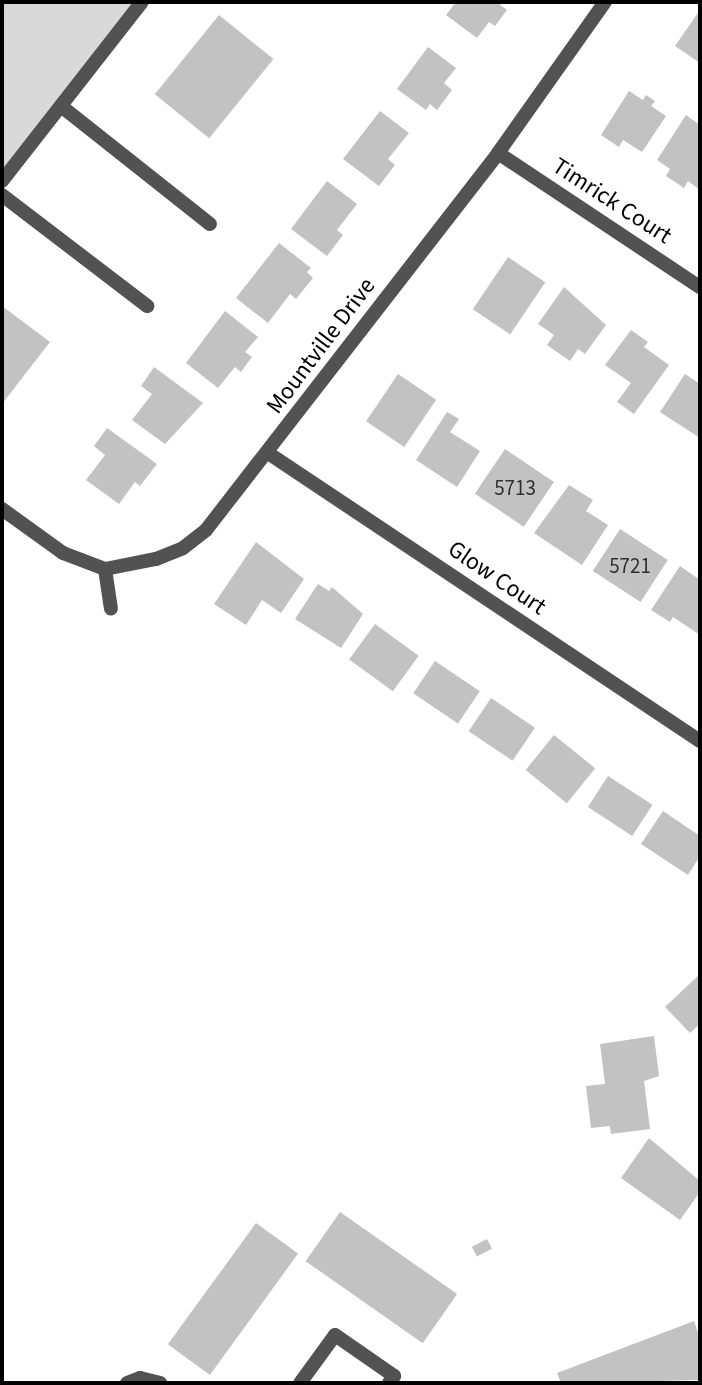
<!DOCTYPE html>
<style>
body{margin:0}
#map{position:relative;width:702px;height:1385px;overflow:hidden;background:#fff;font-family:"Source Sans 3",sans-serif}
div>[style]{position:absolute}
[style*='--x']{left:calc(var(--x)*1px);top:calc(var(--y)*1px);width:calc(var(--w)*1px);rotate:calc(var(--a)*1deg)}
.green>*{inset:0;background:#d9d9d9}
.building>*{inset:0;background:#c2c2c2;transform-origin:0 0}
.service>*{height:14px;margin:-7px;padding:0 7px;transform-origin:7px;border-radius:7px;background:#525252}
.minor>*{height:14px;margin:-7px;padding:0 7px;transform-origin:7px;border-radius:7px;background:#525252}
span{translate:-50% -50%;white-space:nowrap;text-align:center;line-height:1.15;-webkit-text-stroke:5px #fff;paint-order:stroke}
.number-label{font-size:21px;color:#303030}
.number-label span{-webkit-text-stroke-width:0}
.street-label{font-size:24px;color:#000}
.frame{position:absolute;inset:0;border:4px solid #000;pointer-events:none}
</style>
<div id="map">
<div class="green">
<div style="clip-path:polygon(2px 2px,142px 2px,2px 181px)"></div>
</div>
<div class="building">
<div style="clip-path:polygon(456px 2px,503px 2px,500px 5px,507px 10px,495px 26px,489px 22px,477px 38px,446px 15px)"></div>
<div style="clip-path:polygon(700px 10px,700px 63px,675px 46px)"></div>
<div style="left:219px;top:15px;width:70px;height:102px;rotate:39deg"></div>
<div style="clip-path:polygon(428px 47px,456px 68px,444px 83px,452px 90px,437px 110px,430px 104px,426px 110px,397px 89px)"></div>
<div style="clip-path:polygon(629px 91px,643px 100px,646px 95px,655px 101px,651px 106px,666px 116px,642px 152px,623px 140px,619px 147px,601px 135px)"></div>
<div style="clip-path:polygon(380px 111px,409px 133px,388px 159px,395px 165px,379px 186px,343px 159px)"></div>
<div style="clip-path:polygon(686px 115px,700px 125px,700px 190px,688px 181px,684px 188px,666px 176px,670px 169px,657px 160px)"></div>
<div style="clip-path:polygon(327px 181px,357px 204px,337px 230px,343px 235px,327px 256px,291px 229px)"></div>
<div style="clip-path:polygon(279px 243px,311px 268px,307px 272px,313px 278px,296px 299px,290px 294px,268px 323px,236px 298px)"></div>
<div style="left:508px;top:257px;width:45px;height:63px;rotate:34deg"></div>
<div style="clip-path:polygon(564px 287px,606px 325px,585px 354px,578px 349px,570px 361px,547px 345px,554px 335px,538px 324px)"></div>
<div style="clip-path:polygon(2px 306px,50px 342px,2px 404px)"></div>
<div style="clip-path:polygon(225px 311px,258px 337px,245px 352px,252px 357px,241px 372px,235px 367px,218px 388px,186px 363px)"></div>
<div style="clip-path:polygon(631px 330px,648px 342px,644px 347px,669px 365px,634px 414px,617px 402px,631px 383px,605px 365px)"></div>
<div style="clip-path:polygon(154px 367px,203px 403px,165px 444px,132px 420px,152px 394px,141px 386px)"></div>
<div style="left:398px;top:374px;width:46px;height:57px;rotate:34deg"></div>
<div style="clip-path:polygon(685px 374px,700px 384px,700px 438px,660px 412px)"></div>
<div style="clip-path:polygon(447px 412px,459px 419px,450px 432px,480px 451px,457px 487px,416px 460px)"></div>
<div style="clip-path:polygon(107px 428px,157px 464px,140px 486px,135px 482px,119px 504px,86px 480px,105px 455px,94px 446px)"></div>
<div style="left:505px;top:449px;width:59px;height:54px;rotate:34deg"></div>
<div style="clip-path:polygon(569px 485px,593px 500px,586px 511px,608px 525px,582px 565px,534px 533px)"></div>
<div style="left:620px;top:529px;width:57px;height:50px;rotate:33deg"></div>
<div style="clip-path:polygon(256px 542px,304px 579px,281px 613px,262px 600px,246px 625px,214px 604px)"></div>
<div style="clip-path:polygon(680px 566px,700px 580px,700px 635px,673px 617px,670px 622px,651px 610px)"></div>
<div style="clip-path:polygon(318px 584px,329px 591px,332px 587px,363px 614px,341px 648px,295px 619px)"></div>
<div style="left:375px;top:624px;width:54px;height:44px;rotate:36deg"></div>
<div style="left:435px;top:661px;width:54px;height:39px;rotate:34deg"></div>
<div style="left:491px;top:698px;width:53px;height:40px;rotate:34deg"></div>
<div style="left:554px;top:735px;width:53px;height:45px;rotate:39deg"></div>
<div style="left:608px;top:776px;width:53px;height:37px;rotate:33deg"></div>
<div style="clip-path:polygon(663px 811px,700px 836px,700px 856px,688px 875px,641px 844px)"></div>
<div style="clip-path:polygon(700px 974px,700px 1024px,690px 1033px,665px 1007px)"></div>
<div style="clip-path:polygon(654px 1036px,659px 1076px,644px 1081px,650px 1129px,611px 1134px,610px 1126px,591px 1128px,586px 1086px,605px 1084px,600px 1044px)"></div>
<div style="clip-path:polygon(649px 1138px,700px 1181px,700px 1192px,680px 1220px,621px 1178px)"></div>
<div style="left:340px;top:1212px;width:143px;height:60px;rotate:35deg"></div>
<div style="left:256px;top:1223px;width:52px;height:150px;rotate:36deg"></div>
<div style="left:487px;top:1239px;width:11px;height:17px;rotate:63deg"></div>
<div style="clip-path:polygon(694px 1321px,700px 1338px,700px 1380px,561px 1383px,557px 1373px)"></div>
</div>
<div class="service">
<div style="--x:61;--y:106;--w:190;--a:38.4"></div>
<div style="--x:2;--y:195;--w:183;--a:37.4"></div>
<div style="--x:105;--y:569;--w:40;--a:81.5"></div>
<div style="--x:127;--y:1383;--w:14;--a:-21"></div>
<div style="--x:140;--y:1378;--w:21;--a:14"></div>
<div style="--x:300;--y:1383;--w:59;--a:-53.9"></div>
<div style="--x:335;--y:1335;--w:72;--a:34.8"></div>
<div style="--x:394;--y:1376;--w:9;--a:126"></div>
</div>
<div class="minor">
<div style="--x:498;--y:153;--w:242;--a:33.6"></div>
<div style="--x:2;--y:181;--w:227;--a:-52"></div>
<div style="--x:268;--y:453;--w:519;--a:33.69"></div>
<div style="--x:2;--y:509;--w:75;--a:35.8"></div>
<div style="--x:63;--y:553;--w:45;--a:20.9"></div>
<div style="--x:105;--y:569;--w:52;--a:-11.1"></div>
<div style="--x:156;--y:559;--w:29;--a:-22"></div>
<div style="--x:183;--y:548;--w:29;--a:-38"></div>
<div style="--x:206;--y:530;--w:477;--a:-52.2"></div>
<div style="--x:498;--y:153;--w:185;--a:-54.7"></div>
</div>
<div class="number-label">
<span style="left:515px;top:488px">5713</span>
<span style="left:630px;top:566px">5721</span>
</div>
<div class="street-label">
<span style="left:612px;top:201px;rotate:33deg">Timrick Court</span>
<span style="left:321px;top:346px;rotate:-53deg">Mountville Drive</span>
<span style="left:497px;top:578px;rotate:34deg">Glow Court</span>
</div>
<div class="frame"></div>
</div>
